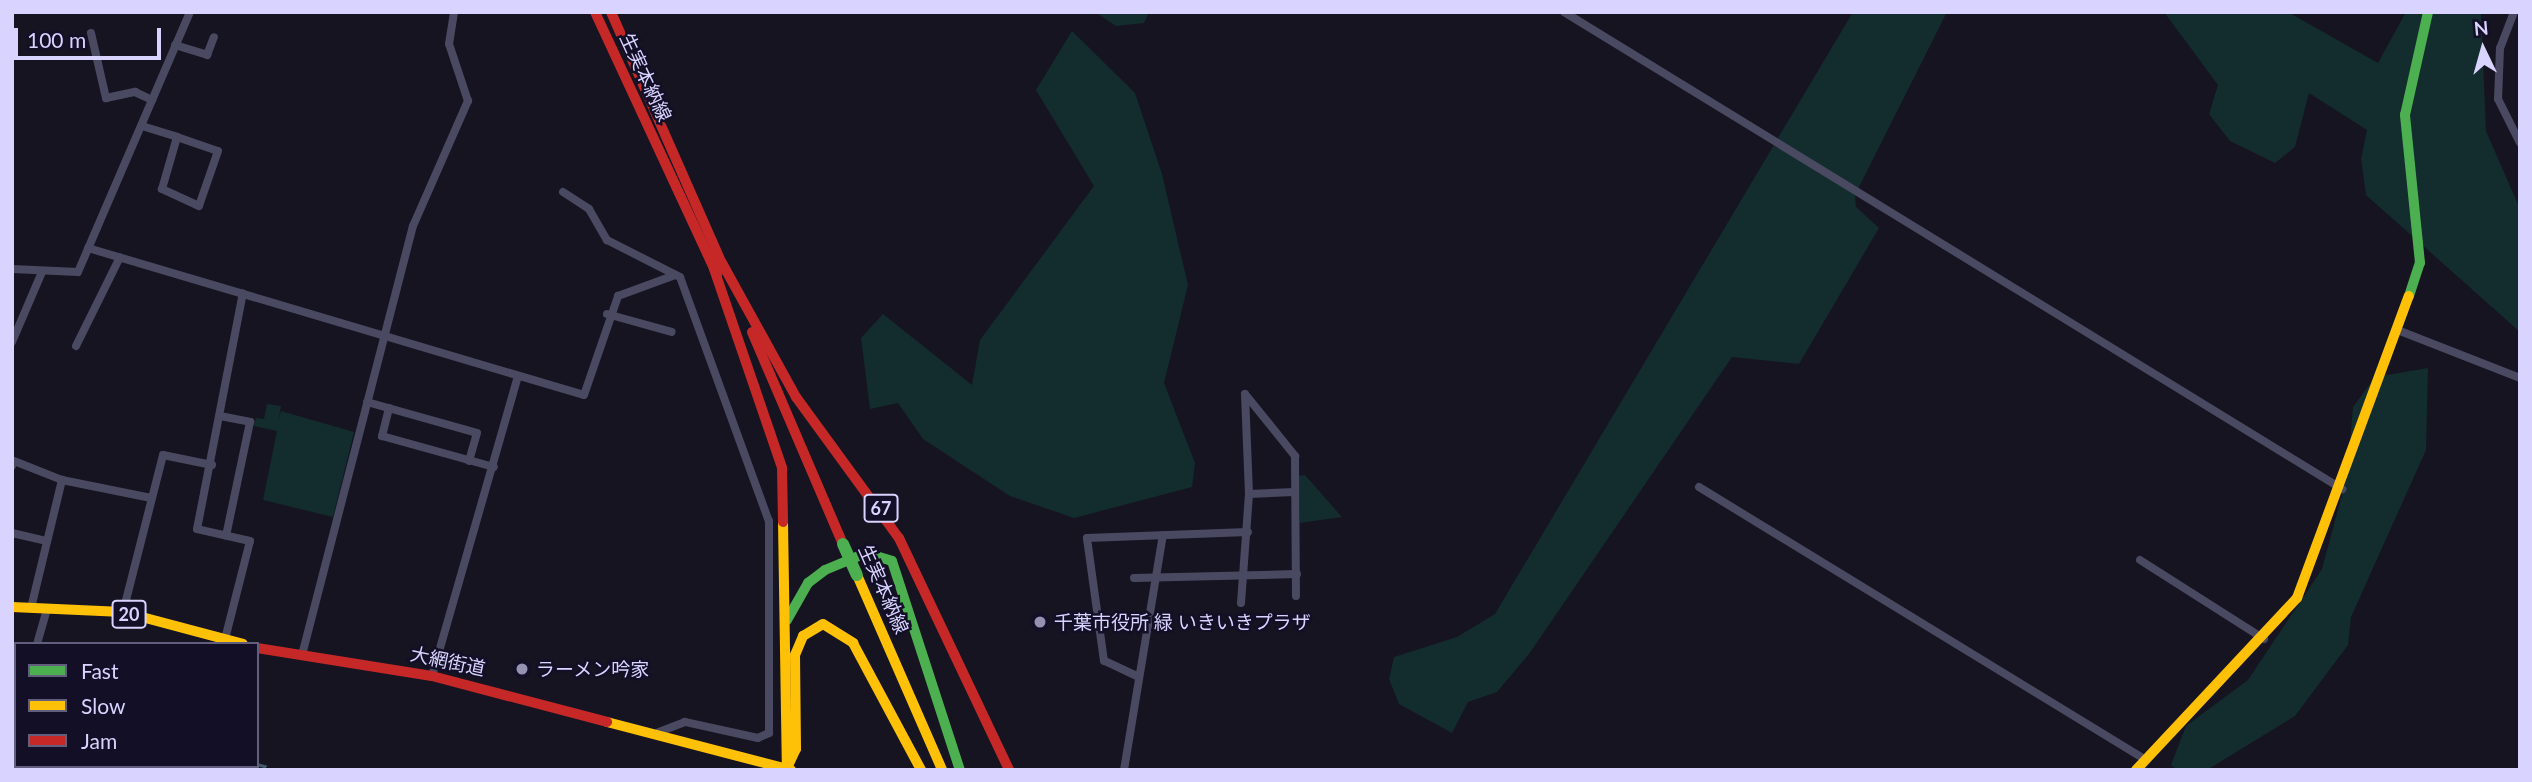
<!DOCTYPE html>
<meta charset="utf-8">
<style>
body{margin:0}
#map{position:relative;width:2532px;height:782px;overflow:hidden;background:#161421;font-family:Lato,"Noto Sans JP",sans-serif}
div>[style]{position:absolute}
[style*='--x']{left:calc(var(--x)*1px);top:calc(var(--y)*1px);width:calc(var(--w)*1px);rotate:calc(var(--a)*1deg)}
.green>*{inset:0;background:#132c2d}
.street>*{height:8px;margin:-4px;padding:0 4px;transform-origin:4px;border-radius:4px;background:#4a4962}
.fast>*{height:10px;margin:-5px;padding:0 5px;transform-origin:5px;border-radius:5px;background:#4caf50}
.slow>*{height:10px;margin:-5px;padding:0 5px;transform-origin:5px;border-radius:5px;background:#ffc107}
.jam>*{height:10px;margin:-5px;padding:0 5px;transform-origin:5px;border-radius:5px;background:#c62828}
.rail>*{height:2.5px;margin-top:-1.25px;transform-origin:0;background:repeating-linear-gradient(90deg,#43596b 0 10px,transparent 0 19px)}
.fast-bridge>*{height:12px;margin:-6px;padding:0 6px;transform-origin:6px;border-radius:6px;background:#4caf50}
.dots>*{width:19px;height:19px;translate:-50% -50%;box-sizing:border-box;border:4px solid #130f26;border-radius:50%}
span{translate:-50% -50%;white-space:nowrap;text-align:center;line-height:1.15;-webkit-text-stroke:5px #130f26;paint-order:stroke}
.shield-label span{padding:2px 5px;background:#130f26;border:2px solid;border-radius:5px;-webkit-text-stroke-width:0}
.shield-label{font-size:18px;color:#d9d4ff;font-weight:700}
.street-label{font-size:19px;color:#d9d4ff}
.poi-label{font-size:19px;color:#d9d4ff}
.left{translate:0 -50%;text-align:left}
.frame{position:absolute;inset:0;border:14px solid #d9d4ff;pointer-events:none}
.legend{position:absolute;left:14px;top:642px;width:245px;height:126px;box-sizing:border-box;background:#130f26;border:2px solid #625e7d;margin:0;padding:9px 12px;list-style:none;font-size:21px;color:#d9d4ff}
.legend li{display:flex;align-items:center;gap:14px;height:35px}
.legend b{width:35px;border:2px solid #625e7d}
.north{position:absolute;left:2448px;top:14px;width:70px;height:70px;-webkit-text-stroke:5px #130f26;paint-order:stroke;rotate:355deg;font-size:19px;font-weight:700;line-height:28px;text-align:center;color:#d9d4ff}
.north::after{content:'';display:block;margin:auto;width:24px;height:32px;background:#d9d4ff;clip-path:polygon(50% 0,100% 100%,50% 72%,0 100%)}
.scale{position:absolute;left:14px;top:28px;width:147px;height:32px;box-sizing:border-box;border:4px solid #d9d4ff;border-top:0;padding-left:9px;font-size:21px;line-height:24px;white-space:nowrap;color:#d9d4ff;-webkit-text-stroke:5px #130f26;paint-order:stroke}
</style>
<div id="map">
<div class="green">
<div style="clip-path:polygon(1095px 12px,1149px 12px,1144px 23px,1116px 26px)"></div>
<div style="clip-path:polygon(1853px 12px,1947px 12px,1855px 195px,1856px 207px,1879px 228px,1799px 364px,1732px 357px,1529px 654px,1497px 692px,1468px 702px,1452px 733px,1399px 704px,1389px 679px,1394px 657px,1457px 637px,1495px 614px)"></div>
<div style="clip-path:polygon(2164px 12px,2288px 12px,2378px 63px,2406px 12px,2481px 12px,2486px 131px,2520px 209px,2520px 332px,2366px 195px,2361px 159px,2367px 130px,2309px 93px,2295px 147px,2275px 163px,2230px 141px,2209px 114px,2218px 85px)"></div>
<div style="clip-path:polygon(1072px 31px,1135px 93px,1162px 174px,1188px 285px,1164px 383px,1195px 463px,1192px 487px,1074px 518px,1010px 496px,923px 439px,898px 403px,870px 409px,861px 338px,883px 314px,972px 385px,980px 340px,1094px 186px,1036px 90px)"></div>
<div style="clip-path:polygon(2428px 368px,2426px 450px,2351px 617px,2348px 645px,2295px 716px,2207px 770px,2177px 770px,2171px 765px,2186px 726px,2248px 680px,2322px 569px,2347px 476px,2353px 407px,2375px 377px)"></div>
<div style="clip-path:polygon(267px 404px,281px 406px,278px 422px,281px 411px,354px 432px,333px 517px,263px 500px,277px 431px,254px 426px,256px 418px,264px 419px)"></div>
<div style="clip-path:polygon(1305px 475px,1342px 517px,1300px 523px,1299px 476px)"></div>
</div>
<div class="street">
<div style="--x:1564;--y:12;--w:913;--a:31.51"></div>
<div style="--x:2514;--y:12;--w:39;--a:111"></div>
<div style="--x:2500;--y:48;--w:51;--a:92.2"></div>
<div style="--x:2498;--y:99;--w:49;--a:63.4"></div>
<div style="--x:91;--y:33;--w:67;--a:77"></div>
<div style="--x:106;--y:98;--w:30;--a:-12"></div>
<div style="--x:135;--y:92;--w:19;--a:25"></div>
<div style="--x:175;--y:45;--w:34;--a:17"></div>
<div style="--x:207;--y:55;--w:19;--a:-69"></div>
<div style="--x:142;--y:126;--w:37;--a:17"></div>
<div style="--x:177;--y:137;--w:43;--a:18.9"></div>
<div style="--x:218;--y:151;--w:58;--a:109.1"></div>
<div style="--x:199;--y:206;--w:41;--a:-155.3"></div>
<div style="--x:162;--y:189;--w:54;--a:-73.9"></div>
<div style="--x:563;--y:192;--w:31;--a:33"></div>
<div style="--x:589;--y:209;--w:36;--a:60"></div>
<div style="--x:607;--y:240;--w:82;--a:26.9"></div>
<div style="--x:680;--y:277;--w:260;--a:70"></div>
<div style="--x:769;--y:521;--w:212;--a:90"></div>
<div style="--x:769;--y:733;--w:12;--a:156"></div>
<div style="--x:758;--y:738;--w:75;--a:-167.6"></div>
<div style="--x:685;--y:722;--w:28;--a:159"></div>
<div style="--x:88;--y:248;--w:517;--a:16.51"></div>
<div style="--x:584;--y:395;--w:105;--a:-71"></div>
<div style="--x:618;--y:296;--w:61;--a:-20.2"></div>
<div style="--x:12;--y:269;--w:66;--a:2.6"></div>
<div style="--x:78;--y:272;--w:283;--a:-66.7"></div>
<div style="--x:607;--y:314;--w:67;--a:15.5"></div>
<div style="--x:2400;--y:331;--w:129;--a:21.4"></div>
<div style="--x:12;--y:342;--w:76;--a:-66.8"></div>
<div style="--x:76;--y:346;--w:99;--a:-63.7"></div>
<div style="--x:1245;--y:394;--w:80;--a:51.1"></div>
<div style="--x:1295;--y:456;--w:140;--a:89.6"></div>
<div style="--x:367;--y:402;--w:114;--a:15.7"></div>
<div style="--x:477;--y:433;--w:29;--a:106"></div>
<div style="--x:389;--y:408;--w:29;--a:104"></div>
<div style="--x:382;--y:436;--w:116;--a:15.5"></div>
<div style="--x:220;--y:416;--w:31;--a:11"></div>
<div style="--x:250;--y:422;--w:116;--a:101.9"></div>
<div style="--x:12;--y:466;--w:5;--a:-68"></div>
<div style="--x:14;--y:461;--w:52;--a:21.6"></div>
<div style="--x:62;--y:480;--w:91;--a:11.4"></div>
<div style="--x:1699;--y:487;--w:524;--a:31.41"></div>
<div style="--x:1249;--y:494;--w:46;--a:-2.5"></div>
<div style="--x:12;--y:533;--w:36;--a:13"></div>
<div style="--x:2140;--y:560;--w:147;--a:32.5"></div>
<div style="--x:1134;--y:578;--w:163;--a:-1.4"></div>
<div style="--x:1241;--y:603;--w:109;--a:-85.8"></div>
<div style="--x:1249;--y:494;--w:100;--a:-92.3"></div>
<div style="--x:31;--y:608;--w:132;--a:-76.4"></div>
<div style="--x:123;--y:612;--w:162;--a:-75.7"></div>
<div style="--x:163;--y:455;--w:50;--a:11.5"></div>
<div style="--x:225;--y:639;--w:101;--a:-75.7"></div>
<div style="--x:250;--y:541;--w:54;--a:-167.2"></div>
<div style="--x:197;--y:529;--w:240;--a:-79"></div>
<div style="--x:37;--y:644;--w:37;--a:-74"></div>
<div style="--x:302;--y:655;--w:443;--a:-75.5"></div>
<div style="--x:413;--y:226;--w:137;--a:-66.3"></div>
<div style="--x:468;--y:101;--w:60;--a:-108.4"></div>
<div style="--x:449;--y:44;--w:32;--a:-81"></div>
<div style="--x:432;--y:676;--w:309;--a:-74"></div>
<div style="--x:1139;--y:677;--w:38;--a:-155"></div>
<div style="--x:1104;--y:661;--w:124;--a:-97.9"></div>
<div style="--x:1087;--y:538;--w:161;--a:-2.1"></div>
<div style="--x:1124;--y:770;--w:238;--a:-80.6"></div>
</div>
<div class="fast">
<div style="--x:2409;--y:296;--w:35;--a:-72"></div>
<div style="--x:2420;--y:263;--w:149;--a:-95.8"></div>
<div style="--x:2405;--y:115;--w:106;--a:-77.4"></div>
<div style="--x:787;--y:620;--w:43;--a:-60.4"></div>
<div style="--x:808;--y:583;--w:21;--a:-37"></div>
<div style="--x:825;--y:570;--w:44;--a:-22.5"></div>
<div style="--x:866;--y:553;--w:27;--a:17"></div>
<div style="--x:892;--y:561;--w:220;--a:72"></div>
</div>
<div class="slow">
<div style="--x:783;--y:522;--w:247;--a:89.1"></div>
<div style="--x:857;--y:575;--w:213;--a:66.4"></div>
<div style="--x:12;--y:607;--w:111;--a:2.6"></div>
<div style="--x:123;--y:612;--w:124;--a:14.9"></div>
<div style="--x:607;--y:722;--w:190;--a:14.6"></div>
<div style="--x:787;--y:768;--w:21;--a:-65"></div>
<div style="--x:796;--y:749;--w:94;--a:-90.6"></div>
<div style="--x:795;--y:655;--w:21;--a:-67"></div>
<div style="--x:803;--y:636;--w:23;--a:-31"></div>
<div style="--x:823;--y:624;--w:36;--a:32"></div>
<div style="--x:853;--y:643;--w:144;--a:61.8"></div>
<div style="--x:2136;--y:770;--w:236;--a:-46.9"></div>
<div style="--x:2297;--y:598;--w:322;--a:-69.7"></div>
</div>
<div class="jam">
<div style="--x:595;--y:12;--w:290;--a:65.1"></div>
<div style="--x:611;--y:12;--w:282;--a:66.2"></div>
<div style="--x:722;--y:263;--w:153;--a:61.1"></div>
<div style="--x:796;--y:397;--w:175;--a:53.9"></div>
<div style="--x:899;--y:538;--w:257;--a:64.6"></div>
<div style="--x:714;--y:269;--w:210;--a:71.1"></div>
<div style="--x:782;--y:468;--w:54;--a:88.9"></div>
<div style="--x:752;--y:332;--w:231;--a:66.8"></div>
<div style="--x:257;--y:648;--w:177;--a:9.1"></div>
<div style="--x:432;--y:676;--w:181;--a:14.7"></div>
</div>
<div class="rail">
<div style="--x:12;--y:698;--w:4;--a:14"></div>
<div style="--x:257;--y:764;--w:23;--a:15"></div>
<div style="--x:239;--y:766;--w:14;--a:17"></div>
</div>
<div class="fast-bridge">
<div style="--x:843;--y:544;--w:34;--a:66"></div>
</div>
<div class="dots">
<div style="left:1040px;top:622px;background:#9591b1"></div>
<div style="left:522px;top:669px;background:#9591b1"></div>
</div>
<div class="shield-label">
<span style="left:881px;top:508px">67</span>
<span style="left:129px;top:614px">20</span>
</div>
<div class="street-label">
<span style="left:646px;top:77px;rotate:65deg">生実本納線</span>
<span style="left:884px;top:589px;rotate:66deg">生実本納線</span>
<span style="left:448px;top:661px;rotate:12deg">大網街道</span>
</div>
<div class="poi-label">
<span class="left" style="left:1054px;top:622px">千葉市役所 緑 いきいきプラザ</span>
<span class="left" style="left:536px;top:669px">ラーメン吟家</span>
</div>
<div class="frame"></div>
<ul class="legend">
<li><b style="height:9px;background:#4caf50"></b>Fast</li>
<li><b style="height:9px;background:#ffc107"></b>Slow</li>
<li><b style="height:9px;background:#c62828"></b>Jam</li>
</ul>
<div class="north">N</div>
<div class="scale">100 m</div>
</div>
